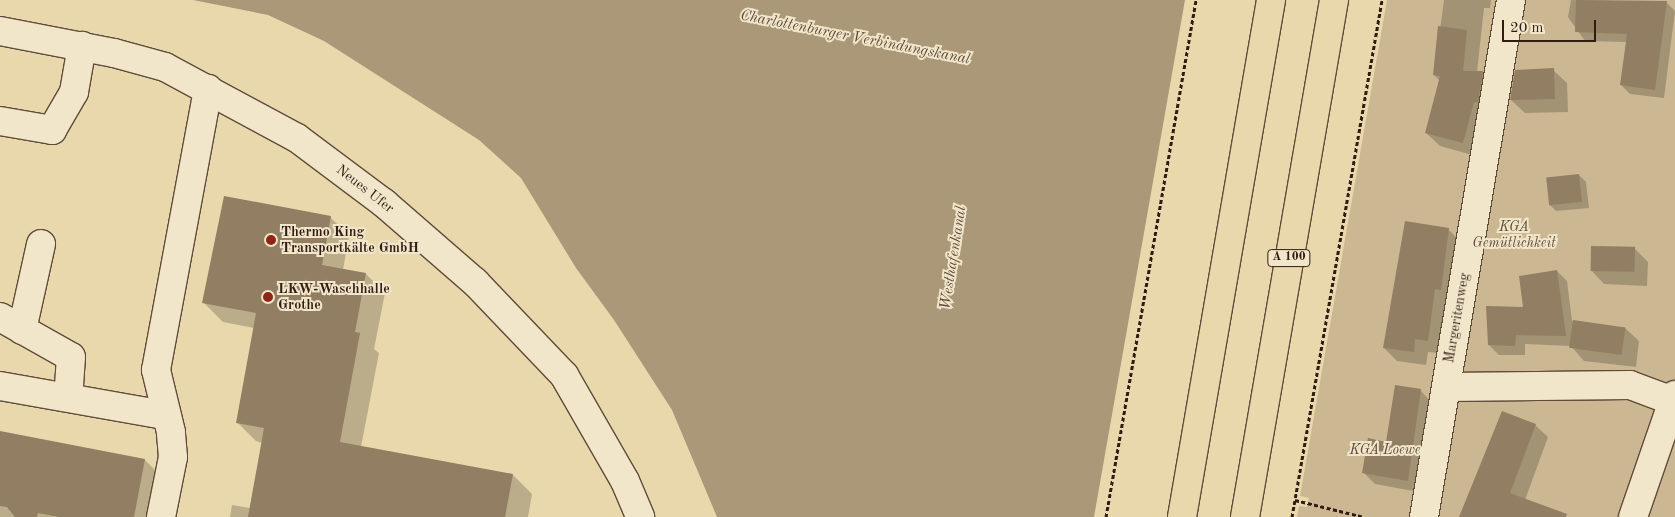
<!DOCTYPE html>
<meta charset="utf-8">
<style>
body{margin:0}
#map{position:relative;width:1675px;height:517px;overflow:hidden;background:#ead8ad;font-family:"Old Standard TT",serif}
div>[style]{position:absolute}
[style*='--x']{left:calc(var(--x)*1px);top:calc(var(--y)*1px);width:calc(var(--w)*1px);rotate:calc(var(--a)*1deg)}
.green>*{inset:0;background:#cbb893}
.water>*{inset:0;background:#ab9879}
.shadow>*{inset:0;background:#0003}
.building>*{inset:0;background:#917e63;transform-origin:0 0}
.path>*{height:3px;margin-top:-1.5px;transform-origin:0;background:repeating-linear-gradient(90deg,#311c13 0 4px,transparent 0 6.5px)}
.roads{filter:drop-shadow(1px 0 #5f4b3a) drop-shadow(-1px 0 #5f4b3a) drop-shadow(0 1px #5f4b3a) drop-shadow(0 -1px #5f4b3a)}
.minor>*{height:28px;margin:-14px;padding:0 14px;transform-origin:14px;border-radius:14px;background:#f1e6ca}
.highway>*{height:28px;margin:-14px;padding:0 14px;transform-origin:14px;border-radius:14px;background:#ead8ad}
.dots>*{width:14px;height:14px;translate:-50% -50%;box-sizing:border-box;border:2px solid #f1e6ca;border-radius:50%}
span{translate:-50% -50%;white-space:nowrap;text-align:center;line-height:1.15;-webkit-text-stroke:4px #f1e6ca;paint-order:stroke}
.shield-label span{padding:1px 4px;background:#f1e6ca;border:1px solid;border-radius:4px;-webkit-text-stroke-width:0}
.shield-label{font-size:12px;color:#311c13;font-weight:700}
.street-label{font-size:14px;color:#311c13}
.park-label{font-size:14px;color:#5f4b39;font-style:italic}
.poi-label{font-size:14px;color:#311c13;font-weight:700}
.left{translate:0 -50%;text-align:left}
.water-label{font-size:15px;color:#5c4737;font-style:italic}
.scale{position:absolute;left:1502px;top:20px;width:94px;height:22px;box-sizing:border-box;border:2px solid #311c13;border-top:0;padding-left:6px;font-size:15px;line-height:18px;white-space:nowrap;color:#311c13;-webkit-text-stroke:4px #f1e6ca;paint-order:stroke}
</style>
<div id="map">
<div class="green">
<div style="clip-path:polygon(1387px 0,1675px 0,1675px 517px,1297px 517px,1299px 506px,1307px 507px,1309px 498px,1300px 496px)"></div>
</div>
<div class="water">
<div style="clip-path:polygon(193px 0,1185px 0,1094px 517px,717px 517px,672px 410px,614px 320px,576px 268px,521px 178px,479px 140px,324px 41px,268px 15px)"></div>
</div>
<div class="shadow">
<div style="clip-path:polygon(1444px 0,1491px 0,1490px 8px,1484px 8px,1477px 72px,1483px 72px,1496px 85px,1476px 156px,1440px 146px,1426px 133px,1440px 81px,1434px 75px)"></div>
<div style="clip-path:polygon(1571px 0,1666px 2px,1675px 11px,1664px 98px,1630px 94px,1621px 85px,1627px 42px,1585px 41px,1568px 17px)"></div>
<div style="clip-path:polygon(1553px 70px,1567px 83px,1568px 112px,1525px 113px,1511px 100px,1516px 71px)"></div>
<div style="clip-path:polygon(1579px 175px,1586px 182px,1589px 208px,1556px 211px,1549px 204px)"></div>
<div style="clip-path:polygon(330px 217px,349px 236px,343px 270px,366px 274px,385px 293px,374px 349px,379px 353px,361px 447px,513px 475px,532px 494px,528px 517px,230px 517px,232px 505px,250px 508px,262px 443px,256px 441px,237px 422px,254px 328px,223px 322px,204px 303px)"></div>
<div style="clip-path:polygon(1448px 229px,1461px 242px,1441px 353px,1428px 352px,1426px 365px,1397px 361px,1384px 348px)"></div>
<div style="clip-path:polygon(1635px 249px,1648px 262px,1647px 286px,1604px 284px,1591px 270px)"></div>
<div style="clip-path:polygon(1557px 271px,1567px 281px,1572px 321px,1625px 328px,1639px 341px,1636px 367px,1584px 361px,1571px 346px,1525px 344px,1525px 355px,1499px 355px,1489px 345px)"></div>
<div style="clip-path:polygon(1420px 390px,1431px 402px,1419px 492px,1375px 484px,1364px 473px,1387px 443px)"></div>
<div style="clip-path:polygon(1535px 425px,1548px 437px,1525px 500px,1539px 517px,1461px 517px)"></div>
<div style="clip-path:polygon(0 433px,145px 460px,166px 481px,160px 517px,0 517px)"></div>
</div>
<div class="building">
<div style="clip-path:polygon(1576px 0,1667px 1px,1655px 90px,1620px 85px,1627px 34px,1575px 32px)"></div>
<div style="clip-path:polygon(1438px 26px,1467px 30px,1463px 71px,1483px 71px,1478px 102px,1474px 102px,1463px 143px,1425px 133px,1440px 76px,1433px 75px)"></div>
<div style="clip-path:polygon(1554px 68px,1555px 99px,1510px 100px,1515px 70px)"></div>
<div style="left:1579px;top:174px;width:28px;height:33px;rotate:84deg"></div>
<div style="clip-path:polygon(224px 196px,331px 216px,322px 265px,366px 273px,355px 332px,360px 333px,340px 442px,513px 474px,505px 517px,248px 517px,264px 428px,236px 423px,256px 313px,202px 303px)"></div>
<div style="clip-path:polygon(1405px 221px,1449px 228px,1441px 290px,1435px 289px,1428px 341px,1415px 339px,1414px 352px,1383px 348px)"></div>
<div style="left:1591px;top:246px;width:44px;height:25px;rotate:1deg"></div>
<div style="clip-path:polygon(1557px 270px,1566px 336px,1516px 335px,1515px 346px,1488px 345px,1486px 306px,1523px 307px,1519px 276px)"></div>
<div style="left:1573px;top:320px;width:53px;height:28px;rotate:8deg"></div>
<div style="clip-path:polygon(1395px 385px,1421px 389px,1408px 481px,1362px 473px,1368px 438px,1386px 442px)"></div>
<div style="clip-path:polygon(1502px 411px,1536px 424px,1510px 493px,1567px 514px,1566px 517px,1459px 517px)"></div>
<div style="clip-path:polygon(0 431px,145px 459px,134px 517px,59px 517px,38px 513px,37px 517px,15px 517px,7px 507px,0 506px)"></div>
</div>
<div class="path">
<div style="--x:1295;--y:500;--w:71;--a:13.8"></div>
<div style="--x:1106;--y:517;--w:525;--a:-80.12"></div>
<div style="--x:1292;--y:517;--w:525;--a:-80.12"></div>
</div>
<div class="roads">
<div class="minor">
<div style="--x:0;--y:31;--w:116;--a:10.9"></div>
<div style="--x:114;--y:53;--w:53;--a:15.4"></div>
<div style="--x:165;--y:67;--w:150;--a:28.3"></div>
<div style="--x:297;--y:138;--w:109;--a:36.8"></div>
<div style="--x:384;--y:203;--w:121;--a:41"></div>
<div style="--x:475;--y:282;--w:129;--a:46.3"></div>
<div style="--x:564;--y:375;--w:122;--a:60.1"></div>
<div style="--x:625;--y:481;--w:39;--a:67"></div>
<div style="--x:0;--y:121;--w:53;--a:9.8"></div>
<div style="--x:52;--y:130;--w:44;--a:-59.9"></div>
<div style="--x:74;--y:92;--w:47;--a:-80.1"></div>
<div style="--x:0;--y:317;--w:81;--a:29.4"></div>
<div style="--x:71;--y:357;--w:39;--a:94"></div>
<div style="--x:22;--y:330;--w:88;--a:-77.5"></div>
<div style="--x:0;--y:386;--w:168;--a:10"></div>
<div style="--x:1446;--y:387;--w:184;--a:-0.6"></div>
<div style="--x:1630;--y:385;--w:46;--a:20.4"></div>
<div style="--x:161;--y:517;--w:61;--a:-78.7"></div>
<div style="--x:173;--y:457;--w:25;--a:-95"></div>
<div style="--x:171;--y:432;--w:64;--a:-103.6"></div>
<div style="--x:156;--y:370;--w:286;--a:-79.5"></div>
<div style="--x:1424;--y:517;--w:524;--a:-80.45"></div>
<div style="--x:1633;--y:517;--w:129;--a:-71"></div>
</div>
<div class="highway">
<div style="--x:1182;--y:517;--w:525;--a:-80.23"></div>
<div style="--x:1245;--y:517;--w:525;--a:-80.23"></div>
</div>
</div>
<div class="dots">
<div style="left:271px;top:240px;background:#8f2418"></div>
<div style="left:268px;top:297px;background:#8f2418"></div>
</div>
<div class="shield-label">
<span style="left:1289px;top:258px">A 100</span>
</div>
<div class="street-label">
<span style="left:365px;top:189px;rotate:38deg">Neues Ufer</span>
<span style="left:1457px;top:318px;rotate:-80deg">Margeritenweg</span>
</div>
<div class="park-label">
<span style="left:1514px;top:235px">KGA<br>Gemütlichkeit</span>
<span style="left:1385px;top:450px">KGA Loewe</span>
</div>
<div class="poi-label">
<span class="left" style="left:281px;top:240px">Thermo King<br>Transportkälte GmbH</span>
<span class="left" style="left:278px;top:297px">LKW-Waschhalle<br>Grothe</span>
</div>
<div class="water-label">
<span style="left:855px;top:38px;rotate:11deg">Charlottenburger Verbindungskanal</span>
<span style="left:954px;top:258px;rotate:-81deg">Westhafenkanal</span>
</div>
<div class="scale">20 m</div>
</div>
